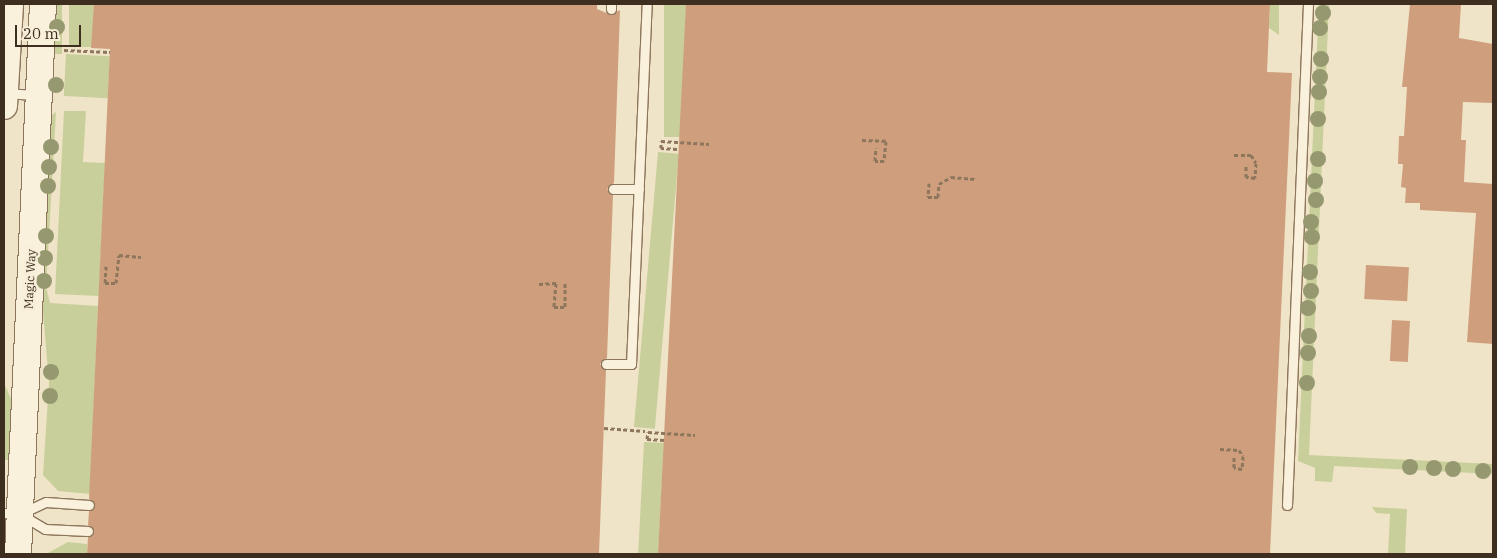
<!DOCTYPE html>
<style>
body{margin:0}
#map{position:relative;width:1497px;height:558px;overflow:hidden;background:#f0e4c8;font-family:"IBM Plex Serif",serif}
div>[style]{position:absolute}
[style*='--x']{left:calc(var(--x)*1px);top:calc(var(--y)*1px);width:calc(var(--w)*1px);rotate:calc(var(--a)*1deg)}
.green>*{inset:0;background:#c9cf9b;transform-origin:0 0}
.building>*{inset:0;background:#cf9f7d;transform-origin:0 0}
.path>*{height:3px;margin-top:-1.5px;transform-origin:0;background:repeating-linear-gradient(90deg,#8d765c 0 4px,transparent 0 6.5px)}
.roads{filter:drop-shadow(1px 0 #8d765c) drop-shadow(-1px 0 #8d765c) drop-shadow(0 1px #8d765c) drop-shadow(0 -1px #8d765c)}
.lane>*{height:9px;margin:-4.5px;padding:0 4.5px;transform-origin:4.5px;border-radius:4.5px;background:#faf1dc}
.secondary>*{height:26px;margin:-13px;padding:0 13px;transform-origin:13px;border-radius:13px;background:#faf1dc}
.trees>*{width:16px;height:16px;margin:-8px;border-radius:50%;background:#96986f}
span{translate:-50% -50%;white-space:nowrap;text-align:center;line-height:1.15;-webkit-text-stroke:5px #f7eed8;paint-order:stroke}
.street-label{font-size:12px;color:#3d2e20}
.frame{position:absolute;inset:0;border:5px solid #3d2e20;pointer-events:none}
.scale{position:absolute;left:15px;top:25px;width:66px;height:22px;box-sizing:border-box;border:2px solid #3d2e20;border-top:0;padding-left:6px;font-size:15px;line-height:18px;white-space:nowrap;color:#3d2e20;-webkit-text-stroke:4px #f7eed8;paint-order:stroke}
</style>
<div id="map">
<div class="green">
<div style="left:55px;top:4px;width:7px;height:50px"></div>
<div style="left:69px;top:4px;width:25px;height:43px"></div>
<div style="left:664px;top:4px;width:22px;height:133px"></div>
<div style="clip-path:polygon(1270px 4px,1279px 4px,1279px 35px,1269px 28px)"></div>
<div style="clip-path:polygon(1319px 4px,1329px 4px,1309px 455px,1493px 464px,1493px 474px,1334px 466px,1332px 482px,1315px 481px,1315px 468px,1298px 461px)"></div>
<div style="left:66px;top:54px;width:44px;height:42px;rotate:3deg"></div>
<div style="clip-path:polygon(64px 111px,86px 111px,83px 162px,105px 163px,99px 296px,55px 294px)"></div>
<div style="clip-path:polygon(56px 112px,46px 287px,50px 303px,98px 306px,90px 494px,58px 491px,43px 475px,49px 383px,41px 288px,49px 117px)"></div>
<div style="left:658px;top:152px;width:21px;height:276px;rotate:5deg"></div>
<div style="clip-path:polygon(4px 383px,19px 416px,8px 460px,4px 460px)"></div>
<div style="left:644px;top:442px;width:20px;height:112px;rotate:3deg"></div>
<div style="clip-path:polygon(1372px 507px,1407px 509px,1405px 554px,1388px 554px,1390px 514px,1376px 513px)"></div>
<div style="clip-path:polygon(68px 542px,87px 544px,87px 554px,46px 554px)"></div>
</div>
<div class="building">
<div style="clip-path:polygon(94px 4px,597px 4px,597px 9px,611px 15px,620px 10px,614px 183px,607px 189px,613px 195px,607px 358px,600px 364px,606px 370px,599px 554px,87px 554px,88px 537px,94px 532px,88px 525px,89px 511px,95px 505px,89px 499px,110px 49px,91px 48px)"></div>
<div style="clip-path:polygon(686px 4px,1270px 4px,1267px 72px,1292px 73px,1270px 554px,658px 554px)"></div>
<div style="clip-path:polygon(1410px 4px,1461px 4px,1459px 38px,1493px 44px,1493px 103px,1463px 102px,1461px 140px,1466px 140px,1464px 182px,1493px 184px,1493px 344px,1467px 342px,1476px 213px,1420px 210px,1420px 203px,1405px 203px,1406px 188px,1401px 187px,1403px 164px,1398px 164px,1399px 136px,1404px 136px,1407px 87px,1402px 87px)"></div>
<div style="left:1366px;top:265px;width:43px;height:34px;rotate:3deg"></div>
<div style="left:1392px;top:320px;width:18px;height:41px;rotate:3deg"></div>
</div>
<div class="path">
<div style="--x:64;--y:50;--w:46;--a:2.5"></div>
<div style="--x:862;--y:140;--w:24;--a:2"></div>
<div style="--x:886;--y:141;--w:20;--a:96"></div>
<div style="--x:884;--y:161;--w:9;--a:180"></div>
<div style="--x:875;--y:161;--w:13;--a:-86"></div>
<div style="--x:677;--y:149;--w:16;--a:-176"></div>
<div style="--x:661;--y:148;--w:7;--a:-90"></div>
<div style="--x:661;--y:141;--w:48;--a:3.6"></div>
<div style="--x:1234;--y:155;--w:17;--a:0"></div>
<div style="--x:1251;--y:155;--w:9;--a:58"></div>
<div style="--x:1256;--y:163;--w:15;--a:94"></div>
<div style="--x:1255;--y:178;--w:9;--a:-174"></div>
<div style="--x:1246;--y:177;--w:11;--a:-90"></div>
<div style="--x:929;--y:183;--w:14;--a:94"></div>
<div style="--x:928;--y:197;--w:10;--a:0"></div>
<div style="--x:938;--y:197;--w:13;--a:-86"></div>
<div style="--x:939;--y:184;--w:14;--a:-30"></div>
<div style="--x:951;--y:177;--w:24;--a:5"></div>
<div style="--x:106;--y:266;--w:17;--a:93"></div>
<div style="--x:105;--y:283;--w:11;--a:0"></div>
<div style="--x:116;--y:283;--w:28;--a:-84"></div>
<div style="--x:119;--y:255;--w:22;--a:5"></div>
<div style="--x:539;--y:284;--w:17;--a:-3"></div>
<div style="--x:556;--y:283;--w:24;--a:95"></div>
<div style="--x:554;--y:307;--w:11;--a:0"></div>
<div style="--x:565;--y:307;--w:24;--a:-90"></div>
<div style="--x:604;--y:428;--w:41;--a:4.2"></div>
<div style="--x:664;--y:440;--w:17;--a:-177"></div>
<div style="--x:647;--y:439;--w:7;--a:-82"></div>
<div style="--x:648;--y:432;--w:47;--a:3.7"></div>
<div style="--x:1220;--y:449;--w:19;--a:3"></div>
<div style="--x:1239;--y:450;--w:7;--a:56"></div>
<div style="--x:1243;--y:456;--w:13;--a:94"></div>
<div style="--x:1242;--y:469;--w:8;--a:-173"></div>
<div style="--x:1234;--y:468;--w:12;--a:-90"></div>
</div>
<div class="roads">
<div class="lane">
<div style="--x:611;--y:9;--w:5;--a:-90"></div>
<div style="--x:6;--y:93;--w:32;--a:4"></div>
<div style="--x:613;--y:189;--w:26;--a:0"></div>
<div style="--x:606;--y:364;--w:25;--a:0"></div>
<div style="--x:631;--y:364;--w:360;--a:-87.5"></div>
<div style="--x:1287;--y:505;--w:501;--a:-87.6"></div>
<div style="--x:4;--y:513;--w:16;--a:4"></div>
<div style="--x:20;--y:514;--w:29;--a:31"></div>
<div style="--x:45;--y:529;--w:43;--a:2.7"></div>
<div style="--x:22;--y:513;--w:26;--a:-25"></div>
<div style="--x:46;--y:502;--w:43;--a:4"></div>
</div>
<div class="secondary">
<div style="--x:4;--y:106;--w:102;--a:-86.6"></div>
<div style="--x:18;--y:554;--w:551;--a:-87.4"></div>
</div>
</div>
<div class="trees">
<div style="left:1323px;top:13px"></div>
<div style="left:57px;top:27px"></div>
<div style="left:1320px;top:28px"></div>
<div style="left:1321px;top:59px"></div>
<div style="left:1320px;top:77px"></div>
<div style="left:56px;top:85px"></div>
<div style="left:1319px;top:92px"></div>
<div style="left:1318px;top:119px"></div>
<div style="left:51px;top:147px"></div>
<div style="left:1318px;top:159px"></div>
<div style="left:49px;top:167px"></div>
<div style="left:1315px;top:181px"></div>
<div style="left:48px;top:186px"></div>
<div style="left:1316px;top:200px"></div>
<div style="left:1311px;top:222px"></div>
<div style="left:46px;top:236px"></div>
<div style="left:1312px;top:237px"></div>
<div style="left:45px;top:258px"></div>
<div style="left:1310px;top:272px"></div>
<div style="left:44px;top:281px"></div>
<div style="left:1311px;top:291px"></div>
<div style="left:1308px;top:308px"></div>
<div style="left:1309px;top:336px"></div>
<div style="left:1308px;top:353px"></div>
<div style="left:51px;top:372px"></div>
<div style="left:1307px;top:383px"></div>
<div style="left:50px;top:396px"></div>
<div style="left:1410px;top:467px"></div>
<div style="left:1434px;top:468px"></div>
<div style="left:1453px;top:469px"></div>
<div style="left:1483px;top:471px"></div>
</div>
<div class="street-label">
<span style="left:30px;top:279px;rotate:-87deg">Magic Way</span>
</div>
<div class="frame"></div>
<div class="scale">20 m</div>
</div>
